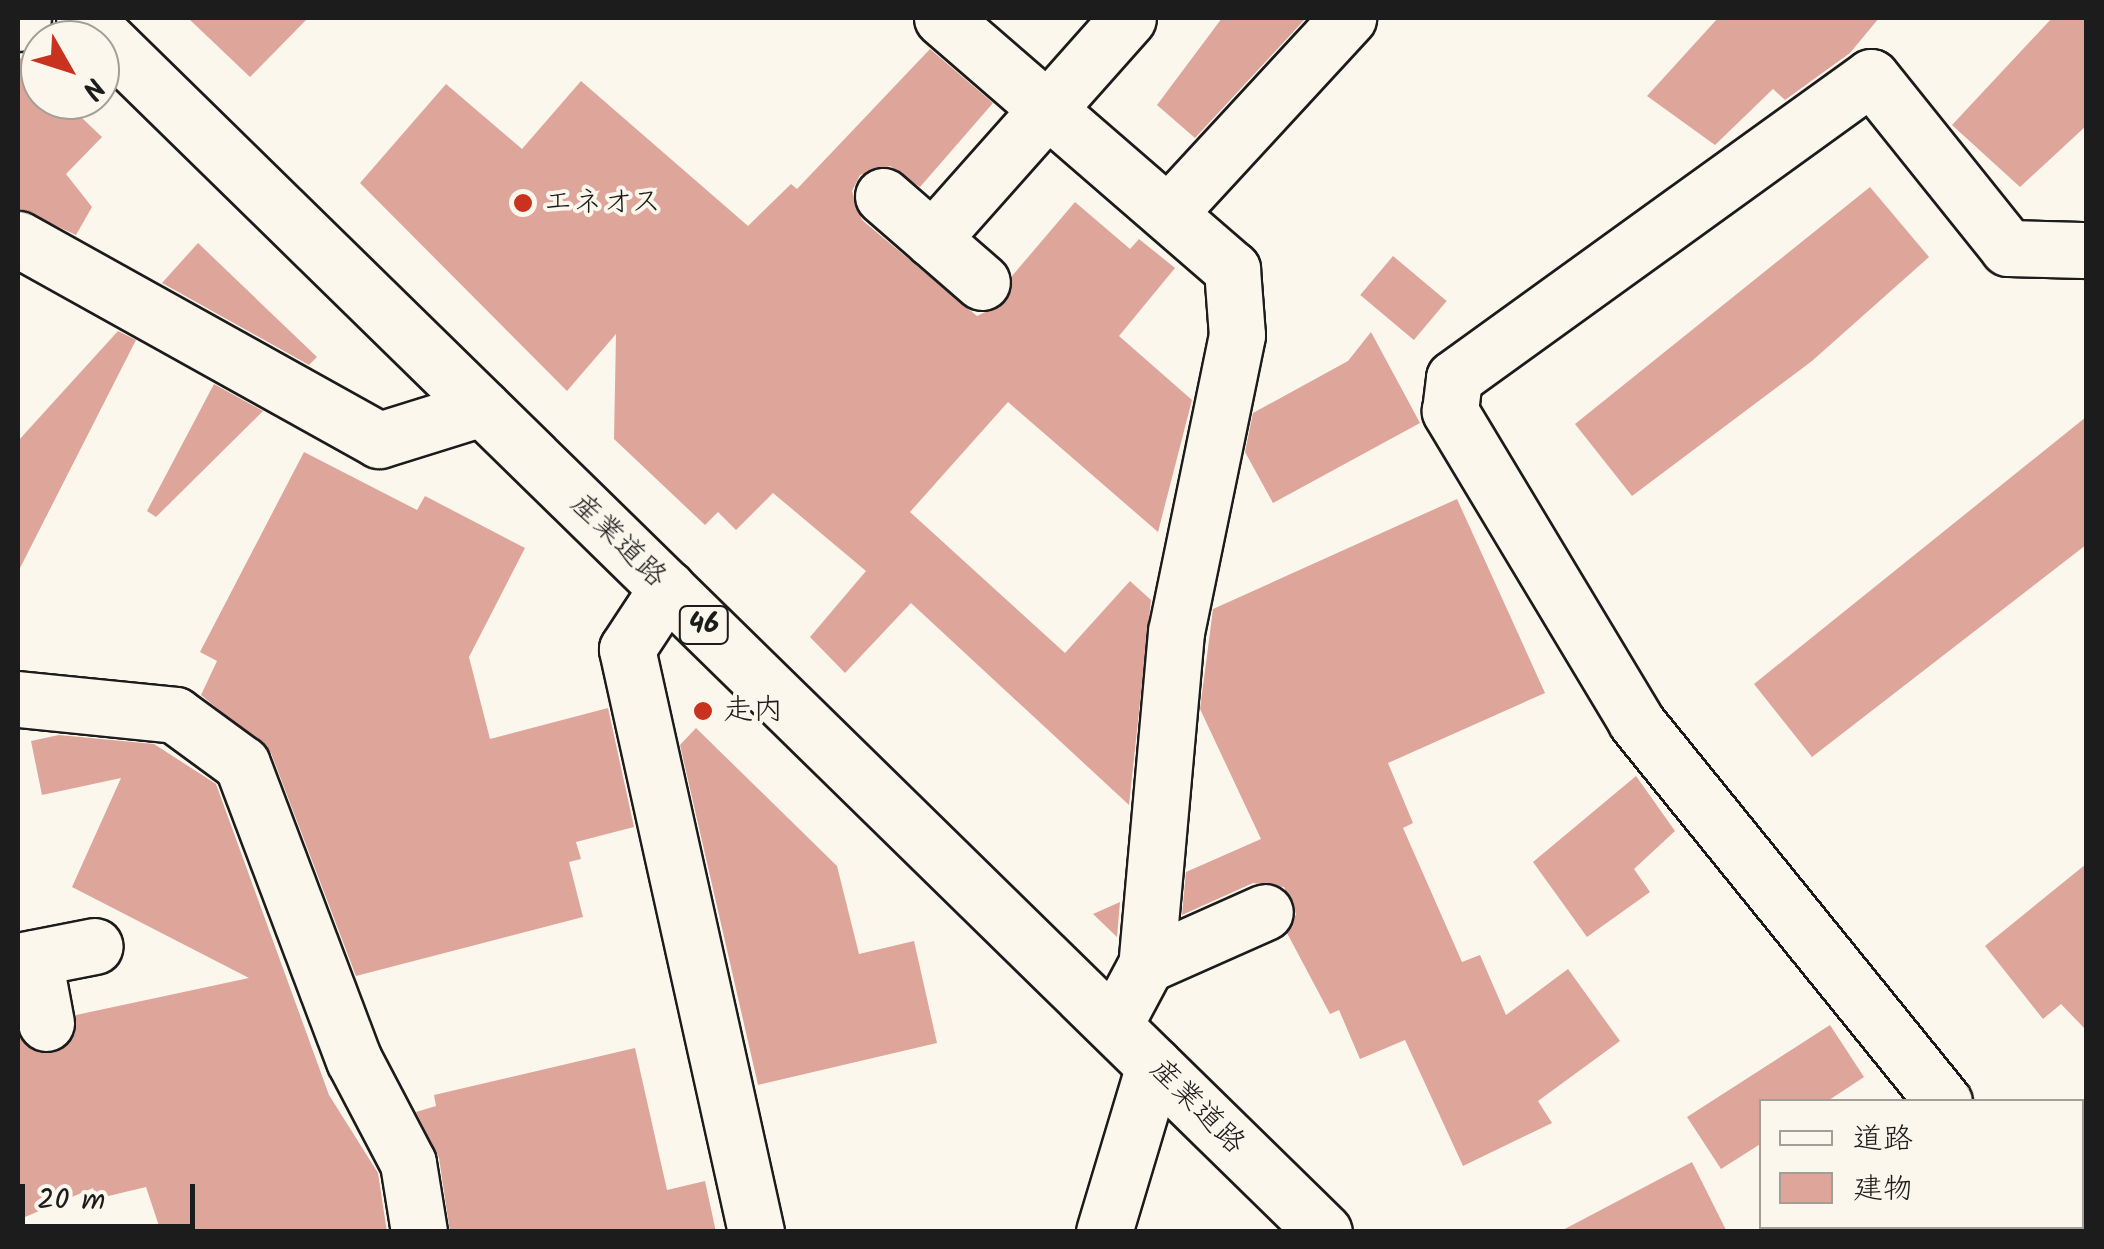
<!DOCTYPE html>
<meta charset="utf-8">
<style>
body{margin:0}
#map{position:relative;width:2104px;height:1249px;overflow:hidden;background:#fbf7ec;font-family:Kalam,"Klee One",sans-serif}
div>[style]{position:absolute}
[style*='--x']{left:calc(var(--x)*1px);top:calc(var(--y)*1px);width:calc(var(--w)*1px);rotate:calc(var(--a)*1deg)}
.building>*{inset:0;background:#dea59b;transform-origin:0 0}
.roads{filter:drop-shadow(2px 0 #1c1c1c) drop-shadow(-2px 0 #1c1c1c) drop-shadow(0 2px #1c1c1c) drop-shadow(0 -2px #1c1c1c)}
.street>*{height:55px;margin:-27.5px;padding:0 27.5px;transform-origin:27.5px;border-radius:27.5px;background:#fbf7ec}
.primary>*{height:55px;margin:-27.5px;padding:0 27.5px;transform-origin:27.5px;border-radius:27.5px;background:#fbf7ec}
.dots>*{width:28px;height:28px;translate:-50% -50%;box-sizing:border-box;border:5px solid #fbf7ec;border-radius:50%}
span{translate:-50% -50%;white-space:nowrap;text-align:center;line-height:1.15;-webkit-text-stroke:8px #fbf7ec;paint-order:stroke}
.shield-label span{padding:2px 8px;background:#fbf7ec;border:2px solid;border-radius:8px;-webkit-text-stroke-width:0}
.shield-label{font-size:28px;color:#1c1c1c;font-weight:700}
.poi-label{font-size:30px;color:#1c1c1c}
.left{translate:0 -50%;text-align:left}
.street-label{font-size:30px;color:#1c1c1c}
.frame{position:absolute;inset:0;border:20px solid #1c1c1c;pointer-events:none}
.legend{position:absolute;left:1759px;top:1099px;width:325px;height:130px;box-sizing:border-box;background:#fbf7ec;border:2px solid #a29f99;margin:0;padding:12px 18px;list-style:none;font-size:30px;color:#1c1c1c}
.legend li{display:flex;align-items:center;gap:20px;height:50px}
.legend b{width:50px;border:2px solid #a29f99}
.north{position:absolute;left:20px;top:20px;width:100px;height:100px;box-sizing:border-box;background:#fbf7ec;border:2px solid #a29f99;border-radius:50%;rotate:129deg;font-size:28px;font-weight:700;line-height:40px;text-align:center;color:#1c1c1c}
.north::after{content:'';display:block;margin:auto;width:35px;height:45px;background:#c8321e;clip-path:polygon(50% 0,100% 100%,50% 72%,0 100%)}
.scale{position:absolute;left:20px;top:1184px;width:175px;height:45px;box-sizing:border-box;border:5px solid #1c1c1c;border-top:0;padding-left:12px;font-size:30px;line-height:35px;white-space:nowrap;color:#1c1c1c;-webkit-text-stroke:8px #fbf7ec;paint-order:stroke}
</style>
<div id="map">
<div class="building">
<div style="clip-path:polygon(188px 18px,308px 18px,250px 77px)"></div>
<div style="clip-path:polygon(1222px 18px,1306px 18px,1195px 138px,1157px 105px)"></div>
<div style="clip-path:polygon(1718px 18px,1879px 18px,1850px 53px,1785px 100px,1773px 89px,1715px 145px,1647px 96px)"></div>
<div style="clip-path:polygon(2052px 18px,2086px 18px,2086px 126px,2020px 187px,1952px 125px)"></div>
<div style="clip-path:polygon(930px 49px,993px 103px,920px 187px,890px 166px,860px 175px,852px 191px,862px 220px,977px 316px,1006px 302px,1012px 276px,1075px 202px,1130px 249px,1139px 239px,1175px 268px,1119px 336px,1192px 400px,1158px 532px,1008px 402px,910px 512px,1065px 653px,1130px 581px,1151px 600px,1129px 805px,911px 603px,845px 673px,810px 637px,866px 571px,773px 493px,736px 530px,718px 512px,705px 525px,614px 439px,616px 334px,567px 391px,360px 183px,446px 84px,522px 149px,581px 81px,748px 226px,791px 184px,797px 189px)"></div>
<div style="clip-path:polygon(18px 56px,40px 78px,40px 100px,63px 100px,102px 137px,66px 174px,92px 207px,76px 235px,18px 208px)"></div>
<div style="clip-path:polygon(1870px 187px,1929px 257px,1812px 361px,1632px 496px,1575px 424px)"></div>
<div style="clip-path:polygon(198px 243px,317px 357px,309px 365px,162px 283px)"></div>
<div style="left:1393px;top:256px;width:70px;height:51px;rotate:40deg"></div>
<div style="clip-path:polygon(118px 331px,136px 340px,18px 572px,18px 441px)"></div>
<div style="clip-path:polygon(1371px 332px,1420px 423px,1273px 503px,1245px 452px,1253px 413px,1348px 361px)"></div>
<div style="clip-path:polygon(214px 384px,263px 411px,156px 517px,147px 511px)"></div>
<div style="clip-path:polygon(2086px 417px,2086px 545px,1812px 757px,1754px 684px)"></div>
<div style="clip-path:polygon(304px 452px,417px 510px,425px 496px,525px 548px,469px 657px,490px 739px,608px 708px,634px 827px,576px 842px,581px 859px,569px 862px,583px 917px,356px 976px,271px 753px,201px 695px,217px 661px,200px 652px)"></div>
<div style="clip-path:polygon(1457px 499px,1545px 693px,1388px 763px,1413px 823px,1403px 828px,1462px 962px,1480px 955px,1506px 1015px,1568px 969px,1620px 1041px,1538px 1101px,1552px 1123px,1463px 1166px,1405px 1040px,1360px 1059px,1339px 1010px,1330px 1014px,1287px 933px,1296px 914px,1284px 887px,1253px 883px,1182px 915px,1186px 872px,1261px 839px,1200px 709px,1213px 609px)"></div>
<div style="clip-path:polygon(696px 728px,837px 866px,859px 954px,914px 941px,937px 1043px,758px 1085px,680px 745px)"></div>
<div style="clip-path:polygon(59px 735px,154px 744px,216px 784px,329px 1095px,378px 1173px,387px 1232px,161px 1232px,146px 1187px,96px 1199px,93px 1188px,18px 1220px,18px 1037px,53px 1053px,75px 1034px,76px 1015px,249px 978px,72px 887px,121px 778px,42px 795px,31px 741px)"></div>
<div style="clip-path:polygon(1636px 776px,1675px 831px,1634px 869px,1650px 892px,1587px 937px,1533px 862px)"></div>
<div style="clip-path:polygon(2086px 864px,2086px 1030px,2061px 1004px,2043px 1019px,1985px 946px)"></div>
<div style="clip-path:polygon(1120px 902px,1117px 937px,1093px 914px)"></div>
<div style="clip-path:polygon(1830px 1025px,1864px 1077px,1826px 1102px,1762px 1102px,1762px 1143px,1721px 1169px,1687px 1117px)"></div>
<div style="clip-path:polygon(635px 1048px,667px 1190px,705px 1181px,716px 1232px,450px 1232px,439px 1158px,416px 1112px,436px 1106px,434px 1095px)"></div>
<div style="clip-path:polygon(1692px 1162px,1727px 1232px,1559px 1232px)"></div>
</div>
<div class="roads">
<div class="street">
<div style="--x:942;--y:18;--w:384;--a:40.9"></div>
<div style="--x:1232;--y:269;--w:66;--a:85.7"></div>
<div style="--x:1237;--y:335;--w:303;--a:101.6"></div>
<div style="--x:1176;--y:632;--w:334;--a:95.1"></div>
<div style="--x:1146;--y:965;--w:68;--a:118.1"></div>
<div style="--x:18;--y:23;--w:7;--a:-45"></div>
<div style="--x:883;--y:196;--w:131;--a:41"></div>
<div style="--x:1170;--y:211;--w:263;--a:-47.3"></div>
<div style="--x:18;--y:239;--w:413;--a:29.1"></div>
<div style="--x:379;--y:440;--w:108;--a:-17.3"></div>
<div style="--x:932;--y:239;--w:295;--a:-48.4"></div>
<div style="--x:667;--y:588;--w:73;--a:123.3"></div>
<div style="--x:627;--y:649;--w:597;--a:77.52"></div>
<div style="--x:18;--y:699;--w:158;--a:5.8"></div>
<div style="--x:175;--y:715;--w:83;--a:36.2"></div>
<div style="--x:242;--y:764;--w:316;--a:69.3"></div>
<div style="--x:354;--y:1060;--w:116;--a:62.3"></div>
<div style="--x:408;--y:1163;--w:70;--a:80.9"></div>
<div style="--x:34;--y:958;--w:66;--a:79.5"></div>
<div style="--x:18;--y:961;--w:78;--a:-11"></div>
<div style="--x:1146;--y:965;--w:130;--a:-24"></div>
<div style="--x:1944;--y:1102;--w:490;--a:-129"></div>
<div style="--x:1636;--y:721;--w:362;--a:-121"></div>
<div style="--x:1450;--y:411;--w:33;--a:-83"></div>
<div style="--x:1454;--y:378;--w:514;--a:-35.82"></div>
<div style="--x:1871;--y:77;--w:219;--a:51.3"></div>
<div style="--x:2008;--y:248;--w:78;--a:1.5"></div>
<div style="--x:2082;--y:1152;--w:4;--a:-27"></div>
<div style="--x:1104;--y:1232;--w:174;--a:-73.3"></div>
<div style="--x:1935;--y:1232;--w:11;--a:-34"></div>
</div>
<div class="primary">
<div style="--x:84;--y:18;--w:1735;--a:44.39"></div>
</div>
</div>
<div class="dots">
<div style="left:523px;top:203px;background:#c8321e"></div>
<div style="left:703px;top:711px;background:#c8321e"></div>
</div>
<div class="shield-label">
<span style="left:704px;top:625px">46</span>
</div>
<div class="poi-label">
<span class="left" style="left:543px;top:203px">エネオス</span>
<span class="left" style="left:723px;top:711px">走内</span>
</div>
<div class="street-label">
<span style="left:618px;top:541px;rotate:44deg">産業道路</span>
<span style="left:1197px;top:1107px;rotate:45deg">産業道路</span>
</div>
<div class="frame"></div>
<ul class="legend">
<li><b style="height:12px;background:#fbf7ec"></b>道路</li>
<li><b style="height:28px;background:#dea59b"></b>建物</li>
</ul>
<div class="north">N</div>
<div class="scale">20 m</div>
</div>
